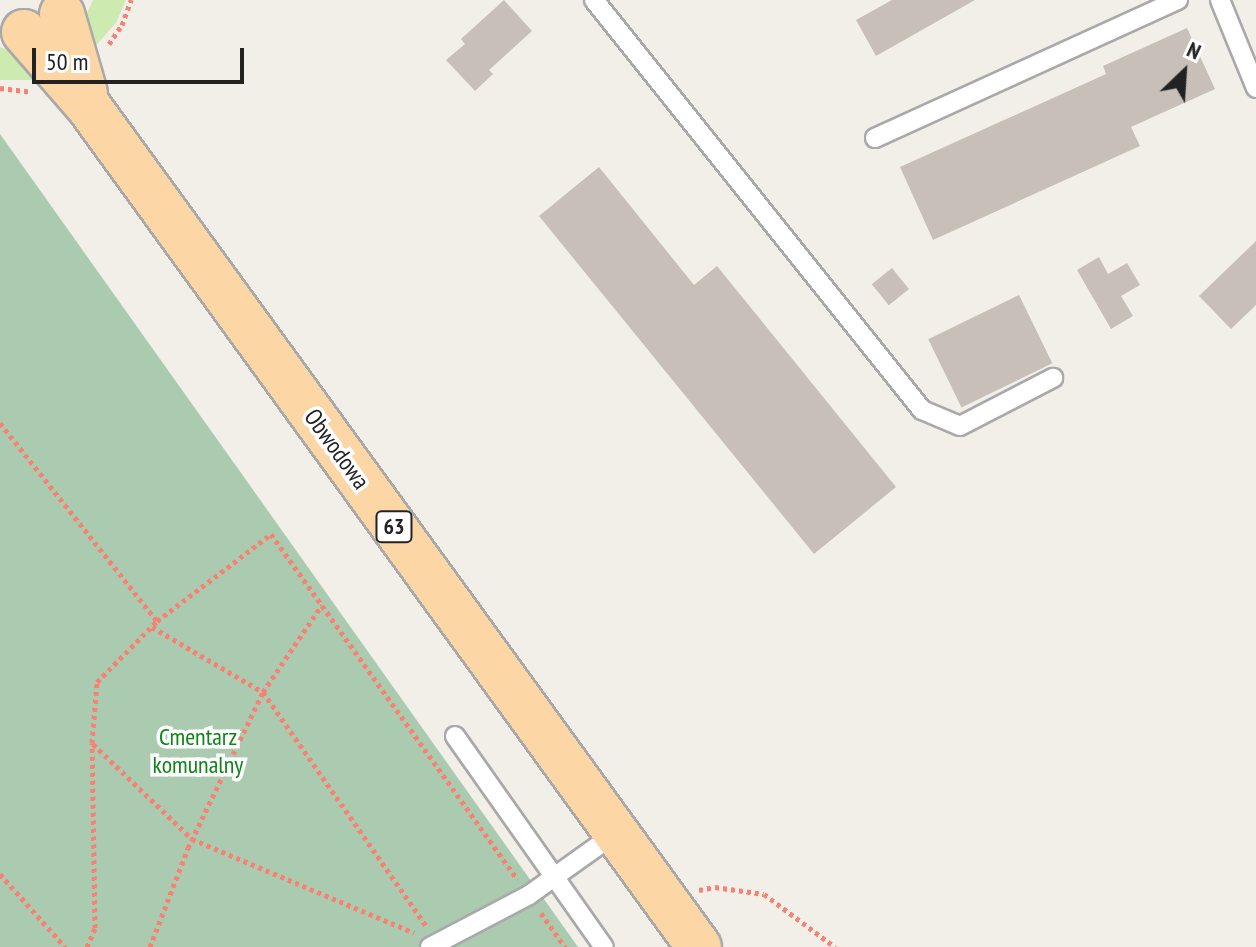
<!DOCTYPE html>
<style>
body{margin:0}
#map{position:relative;width:1256px;height:947px;overflow:hidden;background:#f2efe9;font-family:"PT Sans Narrow",sans-serif}
div>[style]{position:absolute}
[style*='--x']{left:calc(var(--x)*1px);top:calc(var(--y)*1px);width:calc(var(--w)*1px);rotate:calc(var(--a)*1deg)}
.grass>*{inset:0;background:#cdebb0}
.cemetery>*{inset:0;background:#aacbaf}
.building>*{inset:0;background:#c7bfb8;transform-origin:0 0}
.path>*{height:5px;margin-top:-2.5px;transform-origin:0;background:repeating-linear-gradient(90deg,#fa8072 0 4px,transparent 0 8px)}
.roads{filter:drop-shadow(2px 0 #a9a9a9) drop-shadow(-2px 0 #a9a9a9) drop-shadow(0 2px #a9a9a9) drop-shadow(0 -2px #a9a9a9)}
.service>*{height:18px;margin:-9px;padding:0 9px;transform-origin:9px;border-radius:9px;background:#fff}
.primary>*{height:44px;margin:-22px;padding:0 22px;transform-origin:22px;border-radius:22px;background:#fcd6a4}
span{translate:-50% -50%;white-space:nowrap;text-align:center;line-height:1.15;-webkit-text-stroke:7px #fff;paint-order:stroke}
.shield-label span{padding:2px 6px;background:#fff;border:2px solid;border-radius:6px;-webkit-text-stroke-width:0}
.shield-label{font-size:22px;color:#222;font-weight:700}
.street-label{font-size:24px;color:#222}
.park-label{font-size:24px;color:#0c8416}
.north{position:absolute;left:1144px;top:32px;width:80px;height:80px;-webkit-text-stroke:6px #fff;paint-order:stroke;rotate:25deg;font-size:22px;font-weight:700;line-height:32px;text-align:center;color:#222}
.north::after{content:'';display:block;margin:auto;width:28px;height:36px;background:#222;clip-path:polygon(50% 0,100% 100%,50% 72%,0 100%)}
.scale{position:absolute;left:32px;top:48px;width:212px;height:36px;box-sizing:border-box;border:4px solid #222;border-top:0;padding-left:10px;font-size:24px;line-height:28px;white-space:nowrap;color:#222;-webkit-text-stroke:6px #fff;paint-order:stroke}
</style>
<div id="map">
<div class="grass">
<div style="clip-path:polygon(93px 0,126px 0,116px 23px,89px 53px,84px 33px,86px 15px)"></div>
<div style="clip-path:polygon(0 47px,20px 54px,46px 80px,0 80px)"></div>
</div>
<div class="cemetery">
<div style="clip-path:polygon(0 134px,578px 947px,0 947px)"></div>
</div>
<div class="building">
<div style="clip-path:polygon(504px 0,532px 31px,489px 70px,493px 74px,475px 91px,446px 60px,465px 44px,461px 39px)"></div>
<div style="clip-path:polygon(892px 0,975px 0,876px 56px,856px 20px)"></div>
<div style="clip-path:polygon(1187px 28px,1215px 89px,1131px 127px,1140px 146px,933px 240px,900px 167px,1106px 74px,1103px 66px)"></div>
<div style="clip-path:polygon(599px 167px,694px 285px,717px 266px,896px 487px,814px 554px,539px 216px)"></div>
<div style="clip-path:polygon(1256px 241px,1256px 305px,1231px 329px,1199px 296px)"></div>
<div style="clip-path:polygon(1099px 257px,1108px 274px,1127px 263px,1140px 285px,1121px 296px,1133px 316px,1111px 329px,1077px 270px)"></div>
<div style="left:892px;top:268px;width:27px;height:26px;rotate:51deg"></div>
<div style="left:1019px;top:295px;width:76px;height:101px;rotate:64deg"></div>
</div>
<div class="path">
<div style="--x:109;--y:44;--w:23;--a:-56"></div>
<div style="--x:122;--y:25;--w:27;--a:-70"></div>
<div style="--x:0;--y:88;--w:31;--a:7"></div>
<div style="--x:0;--y:423;--w:253;--a:51.6"></div>
<div style="--x:152;--y:627;--w:129;--a:30.4"></div>
<div style="--x:263;--y:692;--w:285;--a:55.1"></div>
<div style="--x:93;--y:744;--w:137;--a:43.8"></div>
<div style="--x:192;--y:839;--w:241;--a:22.9"></div>
<div style="--x:0;--y:874;--w:98;--a:48.3"></div>
<div style="--x:699;--y:890;--w:16;--a:-11"></div>
<div style="--x:715;--y:887;--w:49;--a:8.1"></div>
<div style="--x:764;--y:894;--w:89;--a:36.7"></div>
<div style="--x:541;--y:913;--w:42;--a:54.8"></div>
<div style="--x:87;--y:947;--w:21;--a:-67"></div>
<div style="--x:95;--y:928;--w:185;--a:-90.9"></div>
<div style="--x:92;--y:743;--w:61;--a:-85.3"></div>
<div style="--x:97;--y:682;--w:86;--a:-45.5"></div>
<div style="--x:157;--y:621;--w:143;--a:-37.3"></div>
<div style="--x:271;--y:534;--w:424;--a:54.5"></div>
<div style="--x:150;--y:947;--w:106;--a:-69"></div>
<div style="--x:188;--y:848;--w:173;--a:-64.3"></div>
<div style="--x:263;--y:692;--w:105;--a:-55.9"></div>
</div>
<div class="roads">
<div class="service">
<div style="--x:594;--y:0;--w:525;--a:51.34"></div>
<div style="--x:922;--y:410;--w:41;--a:22.8"></div>
<div style="--x:960;--y:426;--w:105;--a:-27.3"></div>
<div style="--x:1220;--y:0;--w:95;--a:67.8"></div>
<div style="--x:875;--y:138;--w:333;--a:-24.5"></div>
<div style="--x:455;--y:736;--w:258;--a:54.8"></div>
<div style="--x:430;--y:947;--w:112;--a:-27.7"></div>
<div style="--x:529;--y:895;--w:107;--a:-35.5"></div>
</div>
<div class="primary">
<div style="--x:62;--y:14;--w:82;--a:73.8"></div>
<div style="--x:24;--y:32;--w:99;--a:49.1"></div>
<div style="--x:89;--y:107;--w:1038;--a:54.01"></div>
</div>
</div>
<div class="shield-label">
<span style="left:394px;top:527px">63</span>
</div>
<div class="street-label">
<span style="left:337px;top:449px;rotate:54deg">Obwodowa</span>
</div>
<div class="park-label">
<span style="left:198px;top:751px">Cmentarz<br>komunalny</span>
</div>
<div class="north">N</div>
<div class="scale">50 m</div>
</div>
